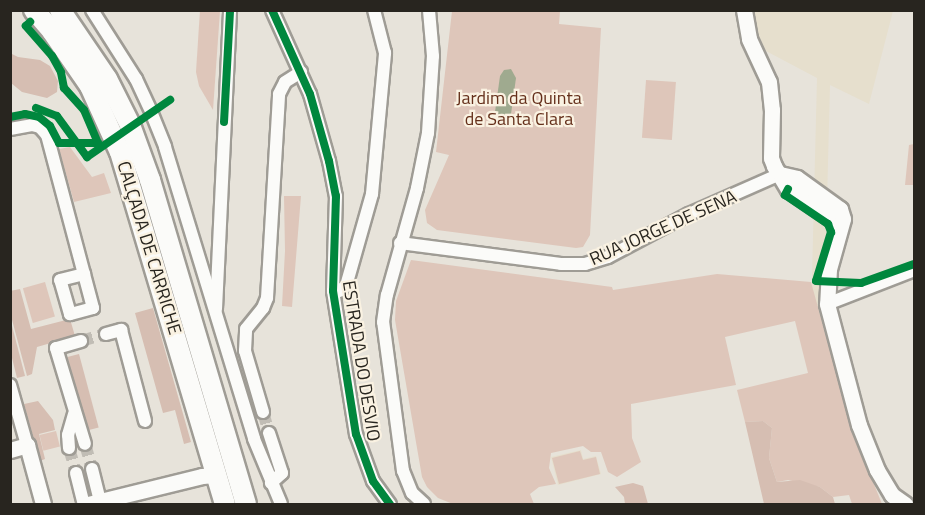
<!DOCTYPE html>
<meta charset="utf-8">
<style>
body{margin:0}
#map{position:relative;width:925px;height:515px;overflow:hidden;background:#e7e3da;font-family:"Titillium Web",sans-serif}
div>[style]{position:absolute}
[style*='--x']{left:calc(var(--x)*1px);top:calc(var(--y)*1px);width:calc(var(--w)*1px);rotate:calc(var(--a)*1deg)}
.built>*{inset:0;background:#e6dfcd}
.green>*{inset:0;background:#dec6ba;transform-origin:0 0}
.forest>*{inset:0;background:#d6beb2;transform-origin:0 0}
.water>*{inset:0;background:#9faa8f}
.minor-tunnel>*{height:12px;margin-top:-6px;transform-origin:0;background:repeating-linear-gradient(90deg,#c1bdb5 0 12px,transparent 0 18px)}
.roads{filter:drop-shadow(2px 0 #9f9c95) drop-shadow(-2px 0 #9f9c95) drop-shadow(0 2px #9f9c95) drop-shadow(0 -2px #9f9c95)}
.minor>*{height:12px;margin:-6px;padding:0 6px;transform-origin:6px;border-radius:6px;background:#fbfbf9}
.tertiary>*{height:15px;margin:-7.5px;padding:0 7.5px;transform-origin:7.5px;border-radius:7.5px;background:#fbfbf9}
.trunk>*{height:20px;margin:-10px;padding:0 10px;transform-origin:10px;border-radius:10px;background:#fbfbf9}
.cycleway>*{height:8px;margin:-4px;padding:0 4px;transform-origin:4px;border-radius:4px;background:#00873e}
span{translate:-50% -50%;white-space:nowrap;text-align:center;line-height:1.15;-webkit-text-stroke:4.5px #faf2e2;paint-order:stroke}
.park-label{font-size:18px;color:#642f1a}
.street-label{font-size:18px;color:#28251f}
.frame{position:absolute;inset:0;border:12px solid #28251f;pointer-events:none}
</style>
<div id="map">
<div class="built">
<div style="clip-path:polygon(753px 11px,893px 11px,869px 104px,830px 85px,823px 356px,810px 356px,817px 78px,766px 51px,755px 29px)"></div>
<div style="clip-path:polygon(581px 450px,583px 459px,596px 456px,601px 474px,558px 485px,551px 457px)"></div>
</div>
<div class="green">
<div style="clip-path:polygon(200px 10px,220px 11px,213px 110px,199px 86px,196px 72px)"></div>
<div style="clip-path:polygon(452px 11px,560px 11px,559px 24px,601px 28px,590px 235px,583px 247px,576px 248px,437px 230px,427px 223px,425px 210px,449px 155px,436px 152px)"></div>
<div style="left:646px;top:80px;width:30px;height:58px;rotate:4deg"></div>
<div style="clip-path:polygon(914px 144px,914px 185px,905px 185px,909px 145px)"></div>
<div style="clip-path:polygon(70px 147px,92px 177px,104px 173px,111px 193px,74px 202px,59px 149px)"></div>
<div style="clip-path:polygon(284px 196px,301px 196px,292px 307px,282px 306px,285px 251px)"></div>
<div style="clip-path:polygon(411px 260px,612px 287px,613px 290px,717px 274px,811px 282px,851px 427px,882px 504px,852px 504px,849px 495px,833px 497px,820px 487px,788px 480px,777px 482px,769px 458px,772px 428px,763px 421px,745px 422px,737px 390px,808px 373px,795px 321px,725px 337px,736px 385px,631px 404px,632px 438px,641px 462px,617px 477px,608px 472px,601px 452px,591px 452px,583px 446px,551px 453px,549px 468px,556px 484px,539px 487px,530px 494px,534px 504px,453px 504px,438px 498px,427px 487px,422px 477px,395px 320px,396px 301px)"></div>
<div style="left:45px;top:282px;width:36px;height:23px;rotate:74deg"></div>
<div style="left:56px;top:431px;width:16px;height:17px;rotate:76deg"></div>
<div style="clip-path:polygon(580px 451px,583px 460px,596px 457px,600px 474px,559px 484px,552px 458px)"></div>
</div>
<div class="forest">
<div style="clip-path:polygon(10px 53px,18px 57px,40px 60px,50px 66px,58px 81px,57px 92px,47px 98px,22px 92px,11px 83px)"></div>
<div style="clip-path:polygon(20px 289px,31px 329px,70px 319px,75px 336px,37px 347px,32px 374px,27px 376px,11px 316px,10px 291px)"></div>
<div style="clip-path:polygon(153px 308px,191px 442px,184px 444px,175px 410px,163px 413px,135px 313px)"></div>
<div style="clip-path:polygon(11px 322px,25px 376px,17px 378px,11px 354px)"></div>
<div style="left:79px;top:354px;width:76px;height:12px;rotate:75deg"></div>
<div style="clip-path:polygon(38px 401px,53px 420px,55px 430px,39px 434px,45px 459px,40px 461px,24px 404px)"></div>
<div style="clip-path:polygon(763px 421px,772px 428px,769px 458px,777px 482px,800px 480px,820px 487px,833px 497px,835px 504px,764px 504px,745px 422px)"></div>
<div style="clip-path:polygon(633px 483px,643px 486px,648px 504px,625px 504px,624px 497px,615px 487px)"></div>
</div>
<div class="water">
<div style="clip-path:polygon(511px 69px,516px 78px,511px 114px,507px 120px,500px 121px,495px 112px,500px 76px,504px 70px)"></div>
</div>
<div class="minor-tunnel">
<div style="--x:81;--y:341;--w:26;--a:-16"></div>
<div style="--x:263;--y:412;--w:22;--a:74"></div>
<div style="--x:85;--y:444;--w:26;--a:74"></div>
<div style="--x:69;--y:448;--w:26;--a:74"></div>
</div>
<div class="roads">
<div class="minor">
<div style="--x:92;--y:10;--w:82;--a:57.5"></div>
<div style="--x:136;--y:79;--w:38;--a:65"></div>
<div style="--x:152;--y:114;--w:35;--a:68"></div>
<div style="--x:165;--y:147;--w:305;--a:73"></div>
<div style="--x:254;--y:439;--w:70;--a:67.4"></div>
<div style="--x:272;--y:10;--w:92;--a:65.7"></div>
<div style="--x:310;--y:94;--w:70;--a:74.2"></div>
<div style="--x:329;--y:161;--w:36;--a:79"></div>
<div style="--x:336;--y:196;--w:95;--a:91.8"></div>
<div style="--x:333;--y:291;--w:145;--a:80.9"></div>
<div style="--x:356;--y:434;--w:50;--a:70.1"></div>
<div style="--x:373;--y:481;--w:29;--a:54"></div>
<div style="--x:10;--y:129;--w:22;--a:-10"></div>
<div style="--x:32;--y:125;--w:8;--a:14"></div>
<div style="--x:40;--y:127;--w:11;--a:49"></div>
<div style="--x:47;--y:135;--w:179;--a:75.1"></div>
<div style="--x:93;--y:308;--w:24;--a:165"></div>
<div style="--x:70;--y:314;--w:35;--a:-106"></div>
<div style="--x:60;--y:280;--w:25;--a:-14"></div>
<div style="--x:400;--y:243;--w:162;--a:7.4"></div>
<div style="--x:561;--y:264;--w:24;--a:0"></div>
<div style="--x:585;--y:264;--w:24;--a:-17"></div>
<div style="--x:608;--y:257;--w:92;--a:-28"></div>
<div style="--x:689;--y:214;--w:99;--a:-23.7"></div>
<div style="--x:333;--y:291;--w:6;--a:0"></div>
<div style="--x:339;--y:291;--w:9;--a:-36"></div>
<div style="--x:346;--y:286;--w:96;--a:-74.2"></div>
<div style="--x:372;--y:194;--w:142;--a:-84.7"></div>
<div style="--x:385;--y:53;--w:44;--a:-104.3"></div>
<div style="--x:827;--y:304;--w:93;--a:-21.3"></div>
<div style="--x:216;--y:309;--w:299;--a:-87.3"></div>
<div style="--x:106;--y:334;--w:16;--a:-15"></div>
<div style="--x:121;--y:330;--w:94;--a:75.2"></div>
<div style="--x:81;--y:341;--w:26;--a:164"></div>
<div style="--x:56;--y:348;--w:100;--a:73.2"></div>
<div style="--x:10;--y:385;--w:62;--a:74.2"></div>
<div style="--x:263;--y:412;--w:64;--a:-106.4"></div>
<div style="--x:245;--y:351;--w:22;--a:-87"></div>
<div style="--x:246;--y:329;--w:27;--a:-51"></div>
<div style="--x:263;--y:308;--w:11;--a:-68"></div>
<div style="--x:267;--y:298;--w:204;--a:-86.6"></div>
<div style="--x:279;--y:94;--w:13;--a:-63"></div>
<div style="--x:285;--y:82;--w:19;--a:-32"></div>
<div style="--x:269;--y:433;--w:42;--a:72"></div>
<div style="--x:282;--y:473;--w:15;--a:138"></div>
<div style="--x:69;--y:448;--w:13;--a:-94"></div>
<div style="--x:68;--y:435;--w:22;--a:-74"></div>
<div style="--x:92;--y:469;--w:33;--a:76"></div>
<div style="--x:76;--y:473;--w:32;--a:76"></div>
<div style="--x:424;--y:504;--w:16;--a:-137"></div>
<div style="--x:412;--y:493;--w:24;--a:-112"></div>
<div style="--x:403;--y:471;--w:150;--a:-97.6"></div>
<div style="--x:383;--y:322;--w:27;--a:-82"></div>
<div style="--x:387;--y:295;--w:111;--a:-74.3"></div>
<div style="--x:417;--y:188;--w:56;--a:-78.7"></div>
<div style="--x:428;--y:133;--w:77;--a:-86.3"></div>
<div style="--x:433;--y:56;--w:46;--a:-95"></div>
</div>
<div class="tertiary">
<div style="--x:744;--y:10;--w:29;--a:80"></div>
<div style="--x:749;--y:39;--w:47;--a:65.1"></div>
<div style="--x:769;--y:82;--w:28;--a:84"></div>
<div style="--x:772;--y:110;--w:48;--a:91.2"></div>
<div style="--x:771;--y:158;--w:9;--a:69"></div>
<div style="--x:774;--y:166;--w:27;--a:59"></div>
<div style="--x:788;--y:189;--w:53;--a:34.3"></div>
<div style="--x:832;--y:219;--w:12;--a:55"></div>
<div style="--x:780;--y:174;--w:17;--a:13"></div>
<div style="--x:797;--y:178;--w:53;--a:35.8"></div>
<div style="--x:840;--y:209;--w:10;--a:73"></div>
<div style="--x:843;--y:219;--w:52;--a:105.6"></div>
<div style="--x:829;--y:269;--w:35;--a:93"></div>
<div style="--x:827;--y:304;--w:125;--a:75.2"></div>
<div style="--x:859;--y:425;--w:48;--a:68.2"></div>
<div style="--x:877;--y:470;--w:29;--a:59"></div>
<div style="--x:892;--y:495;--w:16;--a:35"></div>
<div style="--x:10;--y:450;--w:18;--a:-16"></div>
<div style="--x:27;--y:445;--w:61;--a:74.8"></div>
<div style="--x:88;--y:504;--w:117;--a:-13.8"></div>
<div style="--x:202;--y:476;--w:14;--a:-4"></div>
</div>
<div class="trunk">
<div style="--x:34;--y:10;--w:28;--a:49"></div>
<div style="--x:52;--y:31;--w:67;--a:55.4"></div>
<div style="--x:90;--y:86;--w:72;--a:65.6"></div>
<div style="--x:120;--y:152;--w:367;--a:73.4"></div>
<div style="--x:60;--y:10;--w:83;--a:55.7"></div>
<div style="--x:107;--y:79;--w:51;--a:63.4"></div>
<div style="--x:130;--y:125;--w:59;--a:70"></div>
<div style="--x:150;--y:180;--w:338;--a:73.5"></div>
</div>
</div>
<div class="cycleway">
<div style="--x:272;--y:10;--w:92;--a:65.7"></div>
<div style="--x:310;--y:94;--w:70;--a:74.2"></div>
<div style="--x:329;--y:161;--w:36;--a:79"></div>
<div style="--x:336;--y:196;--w:95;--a:91.8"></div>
<div style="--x:333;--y:291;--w:145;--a:80.9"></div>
<div style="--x:356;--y:434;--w:50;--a:70.1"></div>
<div style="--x:373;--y:481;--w:29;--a:54"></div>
<div style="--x:36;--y:108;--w:22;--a:21"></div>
<div style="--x:57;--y:116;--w:51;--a:53.8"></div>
<div style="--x:87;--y:157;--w:101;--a:-34.5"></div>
<div style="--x:10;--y:117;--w:15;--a:-11"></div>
<div style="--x:25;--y:114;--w:14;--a:12"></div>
<div style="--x:39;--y:117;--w:14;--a:39"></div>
<div style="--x:50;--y:126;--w:19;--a:62"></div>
<div style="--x:59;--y:143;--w:39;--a:0"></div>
<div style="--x:98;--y:143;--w:36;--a:-113"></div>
<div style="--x:84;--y:110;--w:30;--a:-132"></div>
<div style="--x:64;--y:88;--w:16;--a:-101"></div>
<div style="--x:61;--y:72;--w:18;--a:-119"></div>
<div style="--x:52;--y:56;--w:40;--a:-131"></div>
<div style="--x:26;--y:26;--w:6;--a:-45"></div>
<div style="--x:224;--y:122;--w:112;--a:-86.9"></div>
<div style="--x:788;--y:189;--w:7;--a:117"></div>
<div style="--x:785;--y:195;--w:52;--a:34"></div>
<div style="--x:828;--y:224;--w:9;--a:69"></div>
<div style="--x:831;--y:232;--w:51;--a:107"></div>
<div style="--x:816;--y:281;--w:45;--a:2.5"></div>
<div style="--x:861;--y:283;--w:56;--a:-19.7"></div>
</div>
<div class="park-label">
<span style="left:519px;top:109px">Jardim da Quinta<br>de Santa Clara</span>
</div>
<div class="street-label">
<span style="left:663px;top:228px;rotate:-24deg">RUA JORGE DE SENA</span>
<span style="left:149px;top:248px;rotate:73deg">CALÇADA DE CARRICHE</span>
<span style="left:361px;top:361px;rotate:81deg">ESTRADA DO DESVIO</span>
</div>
<div class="frame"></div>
</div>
